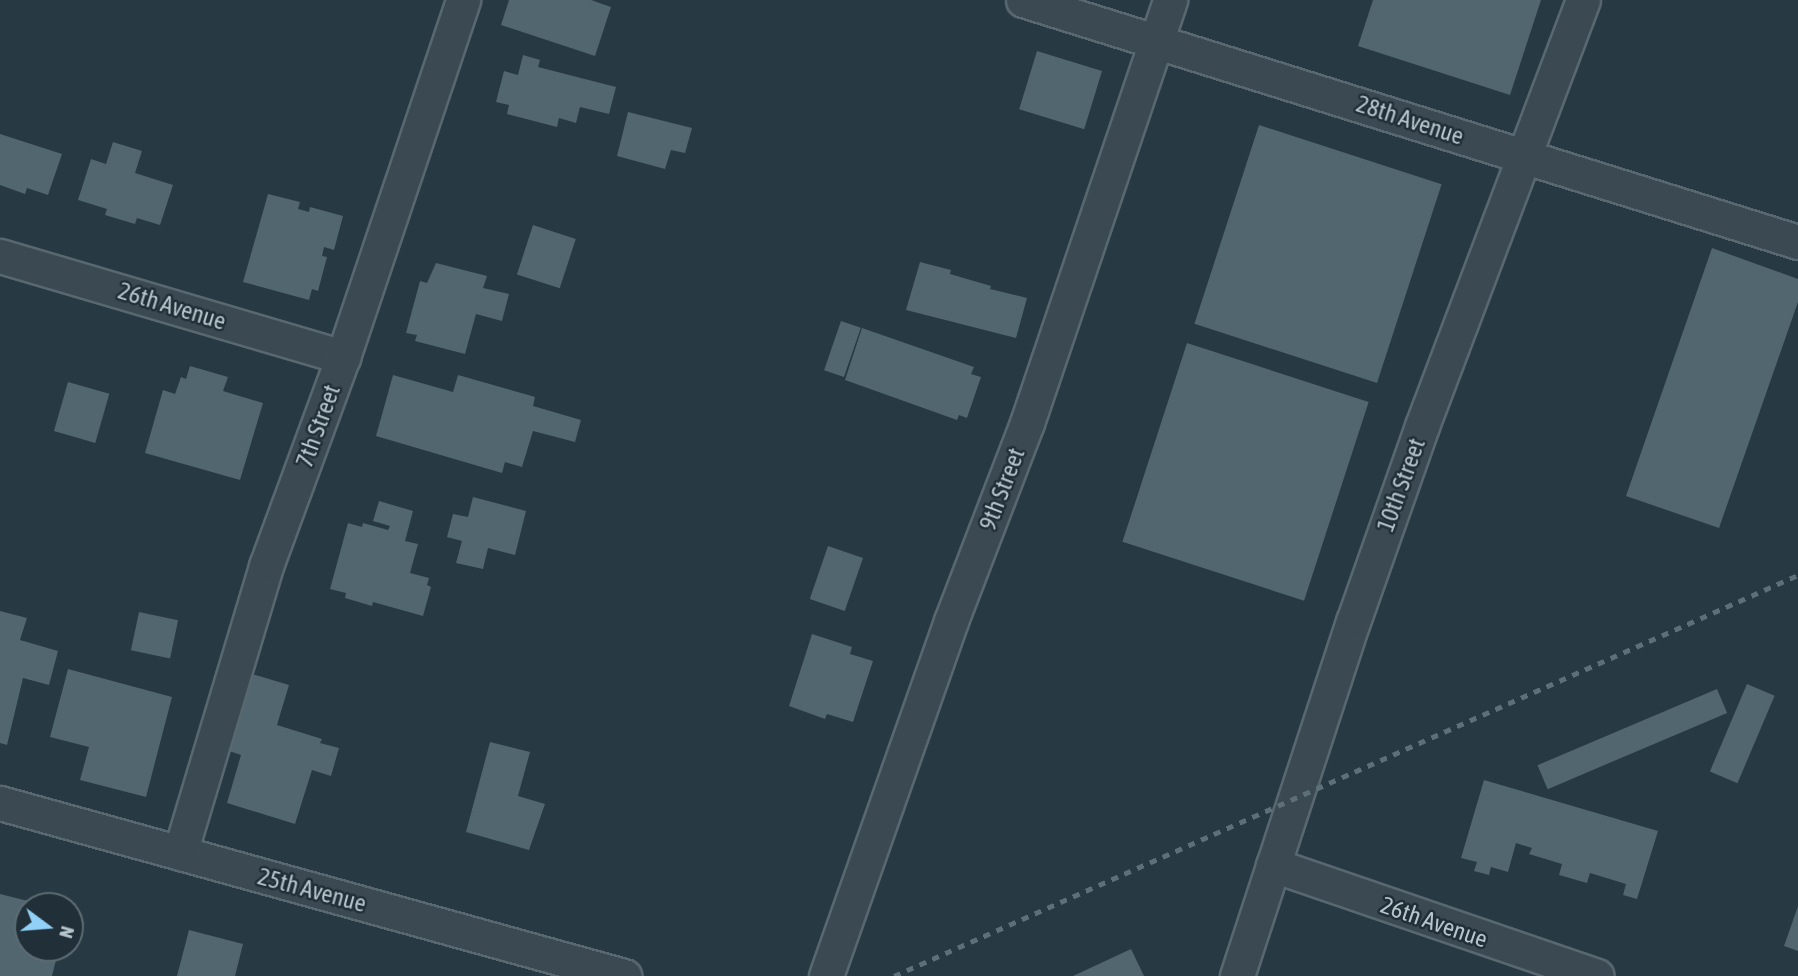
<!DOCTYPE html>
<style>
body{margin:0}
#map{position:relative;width:1798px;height:976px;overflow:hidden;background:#273943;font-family:"Asap Condensed",sans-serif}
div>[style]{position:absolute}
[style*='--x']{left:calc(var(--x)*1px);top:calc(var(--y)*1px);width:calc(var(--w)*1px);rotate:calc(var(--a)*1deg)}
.building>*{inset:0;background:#526670;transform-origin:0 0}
.roads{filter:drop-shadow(2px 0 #596870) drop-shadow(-2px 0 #596870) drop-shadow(0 2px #596870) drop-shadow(0 -2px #596870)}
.minor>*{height:33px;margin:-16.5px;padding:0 16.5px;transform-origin:16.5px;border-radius:16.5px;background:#3b4a52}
.rail>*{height:5px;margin-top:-2.5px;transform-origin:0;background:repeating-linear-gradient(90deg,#5d6f79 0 7px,transparent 0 14px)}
span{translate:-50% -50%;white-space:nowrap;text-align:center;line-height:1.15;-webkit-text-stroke:5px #202f38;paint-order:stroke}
.street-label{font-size:24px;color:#b8c5cc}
.north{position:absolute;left:14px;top:892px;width:70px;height:70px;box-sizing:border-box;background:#202f38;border:2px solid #5d6b73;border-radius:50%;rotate:106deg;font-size:19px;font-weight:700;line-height:28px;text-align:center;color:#b8c5cc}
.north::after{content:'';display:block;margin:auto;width:24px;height:32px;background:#91d1f8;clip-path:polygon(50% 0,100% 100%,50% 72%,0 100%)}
</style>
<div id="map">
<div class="building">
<div style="clip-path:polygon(509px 0,591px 0,611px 7px,595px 56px,501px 25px)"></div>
<div style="clip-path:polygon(1373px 0,1541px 0,1510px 95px,1358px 46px)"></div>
<div style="left:1037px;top:51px;width:68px;height:61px;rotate:17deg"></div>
<div style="clip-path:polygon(523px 55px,540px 60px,538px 67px,616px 87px,609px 114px,580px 107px,576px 123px,559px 118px,557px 127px,507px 114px,509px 105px,496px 102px,504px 71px,518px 75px)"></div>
<div style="clip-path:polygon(628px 112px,692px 128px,685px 153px,671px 150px,665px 169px,617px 156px)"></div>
<div style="left:1259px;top:125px;width:192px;height:209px;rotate:18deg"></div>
<div style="clip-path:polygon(0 134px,62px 154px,48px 195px,27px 188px,25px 194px,0 185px)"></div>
<div style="clip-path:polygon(113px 142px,142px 151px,135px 173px,173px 185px,160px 225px,137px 218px,135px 224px,105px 215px,107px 209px,78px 200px,91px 159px,106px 164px)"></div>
<div style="clip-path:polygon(268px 194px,300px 202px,298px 209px,309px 212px,310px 207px,343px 216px,334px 250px,324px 247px,322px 256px,327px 257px,318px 291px,312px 289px,309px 300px,243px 282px)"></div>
<div style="left:533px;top:225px;width:45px;height:52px;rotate:18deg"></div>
<div style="clip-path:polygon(1712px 248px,1798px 279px,1798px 302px,1719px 528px,1626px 496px)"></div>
<div style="clip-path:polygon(920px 262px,951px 270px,950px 274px,991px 286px,990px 289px,1027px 298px,1016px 338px,906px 310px)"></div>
<div style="clip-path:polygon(436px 263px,487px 276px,483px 288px,509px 294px,502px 321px,476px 314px,465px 354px,415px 341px,417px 335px,406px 333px,420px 281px,427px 283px)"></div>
<div style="left:841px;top:321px;width:21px;height:52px;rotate:19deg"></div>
<div style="clip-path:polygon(862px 328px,974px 367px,971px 374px,981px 377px,967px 418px,959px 415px,957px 420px,845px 380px)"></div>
<div style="left:1187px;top:343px;width:191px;height:209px;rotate:18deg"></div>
<div style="clip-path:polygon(190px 366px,228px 377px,223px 391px,263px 403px,240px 480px,145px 453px,163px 390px,175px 394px,181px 377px,186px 379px)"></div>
<div style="clip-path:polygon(393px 375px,453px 392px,458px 375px,535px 397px,533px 406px,581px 420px,575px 442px,533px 431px,522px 467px,505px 462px,502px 473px,376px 436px)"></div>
<div style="left:68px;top:382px;width:43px;height:51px;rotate:16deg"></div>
<div style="clip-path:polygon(473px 497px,526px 511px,515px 555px,488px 548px,483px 569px,456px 563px,462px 541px,447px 537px,453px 514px,468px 517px)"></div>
<div style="clip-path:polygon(379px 501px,413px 511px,405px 541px,418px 544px,410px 573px,429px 578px,427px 585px,431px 587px,423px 616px,373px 602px,372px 606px,345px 598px,346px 593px,330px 589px,348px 523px,362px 527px,363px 523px,388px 530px,390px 526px,373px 521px)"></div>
<div style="left:828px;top:546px;width:37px;height:56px;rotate:19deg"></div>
<div style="clip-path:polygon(0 611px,27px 618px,20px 640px,58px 651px,49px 685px,23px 678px,7px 745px,0 743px)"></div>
<div style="left:139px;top:612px;width:40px;height:39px;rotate:12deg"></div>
<div style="clip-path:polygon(812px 634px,852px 647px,850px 654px,873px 661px,853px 722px,827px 714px,825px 719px,789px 706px)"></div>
<div style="clip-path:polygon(68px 669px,172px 697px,146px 797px,80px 780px,89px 747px,50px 737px)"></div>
<div style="clip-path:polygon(252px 674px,289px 685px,277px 725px,322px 739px,320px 743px,339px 748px,331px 776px,312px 770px,295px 824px,227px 803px,241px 755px,229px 751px)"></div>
<div style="left:1747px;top:684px;width:30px;height:95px;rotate:23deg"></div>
<div style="left:1717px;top:689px;width:26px;height:195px;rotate:67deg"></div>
<div style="clip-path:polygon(490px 742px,530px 752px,518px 796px,545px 804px,529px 850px,466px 832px)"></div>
<div style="clip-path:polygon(1484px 780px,1658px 831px,1637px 899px,1623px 895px,1626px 884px,1590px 873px,1587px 883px,1559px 875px,1562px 864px,1529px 854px,1532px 848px,1516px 843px,1508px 872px,1491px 867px,1489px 875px,1474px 871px,1477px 862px,1461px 858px)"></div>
<div style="clip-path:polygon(0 894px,44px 905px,28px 906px,28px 948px,50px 948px,48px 958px,56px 960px,52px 976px,0 976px)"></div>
<div style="clip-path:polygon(1798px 906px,1798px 951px,1784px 946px)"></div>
<div style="clip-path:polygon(70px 912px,82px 915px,75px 942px,70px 941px)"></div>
<div style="clip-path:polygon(189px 930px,243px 944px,235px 976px,177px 976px)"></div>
<div style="clip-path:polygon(1131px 949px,1144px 976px,1073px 976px)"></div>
</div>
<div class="roads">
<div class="minor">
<div style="--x:1023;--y:0;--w:812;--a:17.34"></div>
<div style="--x:0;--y:256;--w:358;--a:16.4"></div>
<div style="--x:0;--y:803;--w:648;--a:15.5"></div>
<div style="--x:180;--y:853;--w:300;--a:-73.3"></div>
<div style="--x:266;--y:566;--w:223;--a:-69.8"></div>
<div style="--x:343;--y:357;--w:377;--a:-71.4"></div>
<div style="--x:1273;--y:865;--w:342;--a:18.9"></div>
<div style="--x:826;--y:976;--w:376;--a:-70.6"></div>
<div style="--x:951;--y:621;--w:212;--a:-69"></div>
<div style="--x:1027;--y:423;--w:447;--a:-71.3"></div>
<div style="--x:1237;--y:976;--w:373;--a:-71.9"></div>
<div style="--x:1353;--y:622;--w:208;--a:-70.6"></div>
<div style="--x:1422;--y:426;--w:455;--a:-69.3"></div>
</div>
</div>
<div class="rail">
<div style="--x:894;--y:976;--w:989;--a:-23.92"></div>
</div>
<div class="street-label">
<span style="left:1410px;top:120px;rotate:18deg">28th Avenue</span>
<span style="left:172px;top:306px;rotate:17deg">26th Avenue</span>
<span style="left:318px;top:426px;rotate:-70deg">7th Street</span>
<span style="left:1401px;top:485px;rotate:-70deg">10th Street</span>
<span style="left:1002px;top:489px;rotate:-69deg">9th Street</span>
<span style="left:312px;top:890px;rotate:15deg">25th Avenue</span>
<span style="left:1434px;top:922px;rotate:19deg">26th Avenue</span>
</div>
<div class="north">N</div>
</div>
